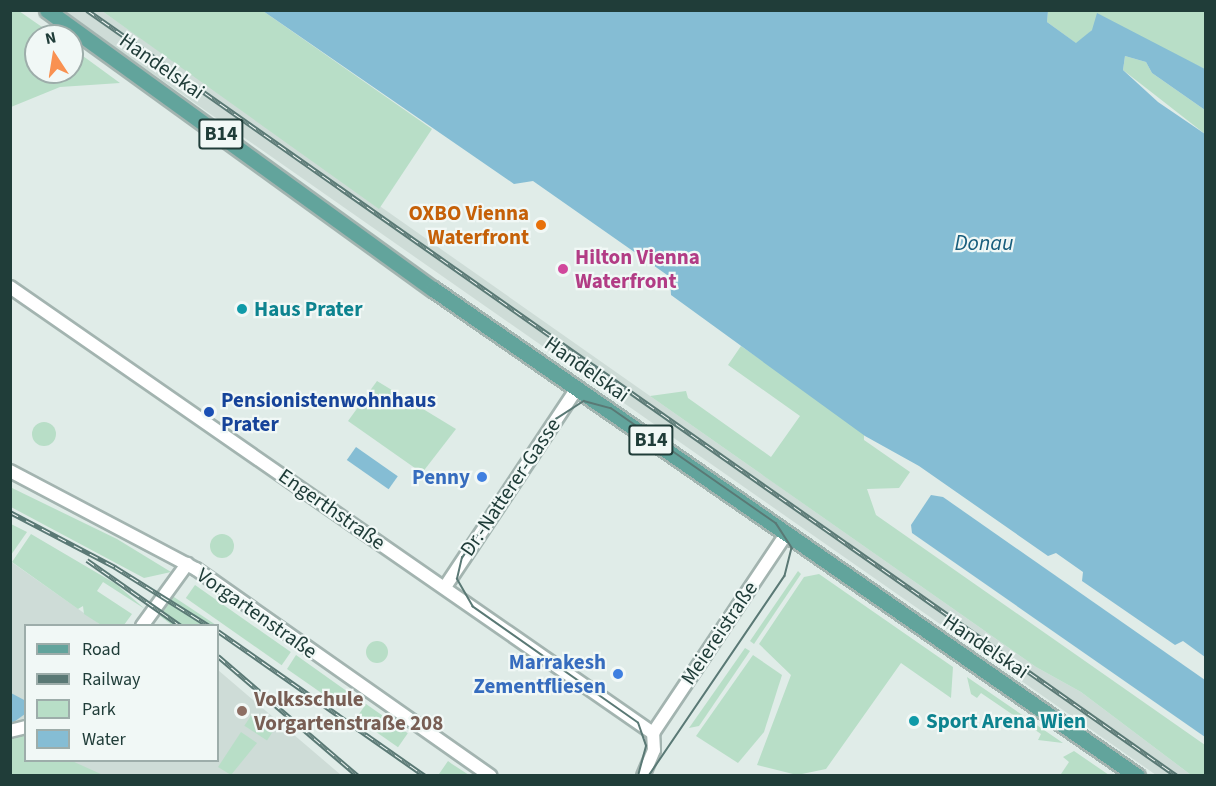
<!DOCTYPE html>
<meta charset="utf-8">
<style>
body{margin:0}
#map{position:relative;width:1216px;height:786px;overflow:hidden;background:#e0ece8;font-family:"Source Sans 3",sans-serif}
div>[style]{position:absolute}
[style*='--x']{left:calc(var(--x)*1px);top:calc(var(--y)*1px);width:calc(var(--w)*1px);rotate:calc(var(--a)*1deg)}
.built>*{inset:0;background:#cedcd7}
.green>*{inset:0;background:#b8dec7;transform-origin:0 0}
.round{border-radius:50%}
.water>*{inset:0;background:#85bdd4;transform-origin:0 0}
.roads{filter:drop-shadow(2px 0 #a3b4b0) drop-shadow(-2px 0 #a3b4b0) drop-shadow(0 2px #a3b4b0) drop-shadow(0 -2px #a3b4b0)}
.minor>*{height:12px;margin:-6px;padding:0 6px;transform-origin:6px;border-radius:6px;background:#fff}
.major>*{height:15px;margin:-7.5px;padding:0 7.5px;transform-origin:7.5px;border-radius:7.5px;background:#62a49c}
.tram>*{height:1.5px;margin:-0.75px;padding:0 0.75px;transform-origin:0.75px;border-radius:0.75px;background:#5a7975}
.rail>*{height:5px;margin-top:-2.5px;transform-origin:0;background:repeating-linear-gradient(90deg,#f1f8f6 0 9px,#5a7975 0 18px);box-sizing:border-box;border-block:2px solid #5a7975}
.dots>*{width:16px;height:16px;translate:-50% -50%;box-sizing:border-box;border:3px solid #f1f8f6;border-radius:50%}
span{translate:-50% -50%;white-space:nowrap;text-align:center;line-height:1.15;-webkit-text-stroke:4.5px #f1f8f6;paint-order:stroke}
.shield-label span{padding:2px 4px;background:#f1f8f6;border:2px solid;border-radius:4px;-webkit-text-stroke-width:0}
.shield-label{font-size:20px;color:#203d39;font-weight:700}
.street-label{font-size:21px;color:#203d39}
.food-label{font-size:21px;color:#c56008;font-weight:700}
.right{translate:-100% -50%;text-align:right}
.hotel-label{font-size:21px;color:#b23c85;font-weight:700}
.left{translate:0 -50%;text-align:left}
.culture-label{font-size:21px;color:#0d838f;font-weight:700}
.transit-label{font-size:21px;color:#164399;font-weight:700}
.shop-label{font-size:21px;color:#366cbe;font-weight:700}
.education-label{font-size:21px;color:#785e54;font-weight:700}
.water-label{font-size:22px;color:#175d7c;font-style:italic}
.frame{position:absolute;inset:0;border:12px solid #203d39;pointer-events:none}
.legend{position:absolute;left:24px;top:624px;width:195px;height:138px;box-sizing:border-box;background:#f1f8f6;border:2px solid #9dadaa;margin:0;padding:8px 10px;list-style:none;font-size:18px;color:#203d39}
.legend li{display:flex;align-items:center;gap:12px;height:30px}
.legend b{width:30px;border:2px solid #9dadaa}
.north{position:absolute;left:24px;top:24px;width:60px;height:60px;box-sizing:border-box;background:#f1f8f6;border:2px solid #9dadaa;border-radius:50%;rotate:348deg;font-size:16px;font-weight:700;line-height:24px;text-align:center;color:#203d39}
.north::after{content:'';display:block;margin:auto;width:21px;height:27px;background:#f99151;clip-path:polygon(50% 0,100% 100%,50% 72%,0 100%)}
</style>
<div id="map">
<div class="built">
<div style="clip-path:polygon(63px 11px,102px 11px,1036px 667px,1081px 692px,1191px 775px,1156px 775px)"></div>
<div style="clip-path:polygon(10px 561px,101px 625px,26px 626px,26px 760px,218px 760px,218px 670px,341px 775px,11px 775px)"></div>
</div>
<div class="green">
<div style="clip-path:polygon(11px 10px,19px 11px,55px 36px,36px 36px,36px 72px,72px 72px,72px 48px,120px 83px,60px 87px,11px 107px)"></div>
<div style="clip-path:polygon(102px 11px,263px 11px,432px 129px,379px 209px)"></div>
<div style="clip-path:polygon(1048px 11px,1205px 11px,1205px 69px,1165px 50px,1092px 30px,1077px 44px,1047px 22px)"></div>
<div style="clip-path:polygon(1125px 56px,1146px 62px,1152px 73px,1205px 110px,1205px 134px,1123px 70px)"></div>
<div style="clip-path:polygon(741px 346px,864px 430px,864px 440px,910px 472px,899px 488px,867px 489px,876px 515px,1205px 745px,1205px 775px,1191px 775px,1081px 692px,1036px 667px,650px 396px,686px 391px,688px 398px,771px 457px,800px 416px,728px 365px)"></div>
<div style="clip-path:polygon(377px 381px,456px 429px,422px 473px,348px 421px)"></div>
<div class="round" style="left:32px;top:422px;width:24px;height:24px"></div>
<div style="clip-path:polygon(10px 487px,117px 539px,171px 572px,144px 578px,11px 507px)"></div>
<div style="clip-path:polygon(11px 524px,27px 532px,11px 555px)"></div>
<div style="clip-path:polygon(31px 534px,116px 584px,145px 609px,103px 582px,97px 591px,132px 614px,124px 625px,101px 625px,84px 614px,83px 606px,78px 609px,12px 562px)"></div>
<div class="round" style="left:210px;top:534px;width:24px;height:24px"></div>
<div style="clip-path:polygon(798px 571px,801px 574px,754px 644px,750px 641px)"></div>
<div style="clip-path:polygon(819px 574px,953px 667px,951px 698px,901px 663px,826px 769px,797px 775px,757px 765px,791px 675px,759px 644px,804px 577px)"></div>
<div style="left:195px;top:585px;width:117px;height:16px;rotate:35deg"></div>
<div style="clip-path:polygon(173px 597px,174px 597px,216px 625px,172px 625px,160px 616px)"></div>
<div class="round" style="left:366px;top:641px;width:22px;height:22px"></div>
<div style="clip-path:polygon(745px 648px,750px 651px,699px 726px,689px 728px)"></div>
<div style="clip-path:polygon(296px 655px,355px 697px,350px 703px,343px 708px,287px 669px)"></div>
<div style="clip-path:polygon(753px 655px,782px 675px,764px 732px,738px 763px,696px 736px)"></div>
<div style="clip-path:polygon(967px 677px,1063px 743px,1038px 740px,1041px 734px,981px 693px,977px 698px,971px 694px)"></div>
<div style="left:366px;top:704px;width:51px;height:17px;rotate:35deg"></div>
<div style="left:252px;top:714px;width:27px;height:14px;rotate:33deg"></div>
<div style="clip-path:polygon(25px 731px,26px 760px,72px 761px,103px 775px,11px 776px,11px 736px)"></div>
<div style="clip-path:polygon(241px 732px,257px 743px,231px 775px,218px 767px)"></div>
<div style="clip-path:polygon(1074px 751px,1109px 775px,1061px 774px,1069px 762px,1063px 757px)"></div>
<div style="clip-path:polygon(448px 761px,452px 764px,469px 775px,439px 774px)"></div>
</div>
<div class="water">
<div style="clip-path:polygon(1048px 11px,1047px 22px,1076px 43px,1092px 30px,1097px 13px,1205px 69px,1205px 110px,1152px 73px,1146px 62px,1125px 56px,1123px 70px,1158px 102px,1205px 134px,1205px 657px,1183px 641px,1175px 645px,1082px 581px,1083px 572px,1056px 553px,1048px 556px,919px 466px,865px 436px,671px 295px,670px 277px,533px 181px,514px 184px,263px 11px)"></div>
<div style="left:356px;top:447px;width:51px;height:16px;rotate:35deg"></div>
<div style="clip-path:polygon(931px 495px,943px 497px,1205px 680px,1205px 737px,912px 533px,911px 525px)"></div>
<div style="clip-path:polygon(11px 693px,26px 701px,25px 714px,11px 724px)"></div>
</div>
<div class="roads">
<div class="minor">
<div style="--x:10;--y:287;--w:783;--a:34.75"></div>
<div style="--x:10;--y:471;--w:210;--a:27.8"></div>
<div style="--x:196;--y:569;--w:360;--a:35.1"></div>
<div style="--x:445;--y:587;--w:239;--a:-56.4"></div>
<div style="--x:142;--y:626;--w:77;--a:-54"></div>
<div style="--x:10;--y:731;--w:16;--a:-14"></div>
<div style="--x:653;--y:733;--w:239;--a:-56.2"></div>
<div style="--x:643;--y:776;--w:28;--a:-67"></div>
<div style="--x:654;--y:750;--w:17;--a:-93"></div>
</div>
<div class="major">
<div style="--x:47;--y:10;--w:476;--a:35.9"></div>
<div style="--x:433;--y:289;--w:856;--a:34.67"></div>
</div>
</div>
<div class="tram">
<div style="--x:638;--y:776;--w:31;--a:-75"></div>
<div style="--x:646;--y:746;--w:24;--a:-109"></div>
<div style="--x:638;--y:723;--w:202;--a:-144.9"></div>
<div style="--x:473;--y:607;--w:32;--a:-120"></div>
<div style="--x:457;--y:579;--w:22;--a:-77"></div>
<div style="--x:462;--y:558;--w:168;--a:-55.9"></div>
<div style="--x:556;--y:419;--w:33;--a:-33"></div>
<div style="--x:584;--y:401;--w:28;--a:15"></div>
<div style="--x:611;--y:408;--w:201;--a:34.9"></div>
<div style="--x:776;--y:523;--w:30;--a:57"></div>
<div style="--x:792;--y:548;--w:29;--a:104"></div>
<div style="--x:785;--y:576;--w:242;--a:124.2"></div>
</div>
<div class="rail">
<div style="--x:87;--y:10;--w:1332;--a:35.1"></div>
<div style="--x:10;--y:512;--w:119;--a:27.6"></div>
<div style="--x:115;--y:567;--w:111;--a:32.1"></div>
<div style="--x:87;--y:560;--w:115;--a:35.1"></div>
<div style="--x:218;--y:631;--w:253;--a:35"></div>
<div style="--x:218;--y:656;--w:184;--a:40.6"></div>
</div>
<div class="dots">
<div style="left:541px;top:225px;background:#e8710a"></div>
<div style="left:563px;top:269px;background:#d1479c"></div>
<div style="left:242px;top:309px;background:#0f9aa8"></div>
<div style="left:209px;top:412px;background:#1a4fb4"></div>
<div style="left:482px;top:477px;background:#3f7fe0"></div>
<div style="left:618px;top:674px;background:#3f7fe0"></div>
<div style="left:242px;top:711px;background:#8d6e63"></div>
<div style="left:914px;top:721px;background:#0f9aa8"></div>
</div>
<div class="shield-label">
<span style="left:221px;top:134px">B14</span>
<span style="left:651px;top:440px">B14</span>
</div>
<div class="street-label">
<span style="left:162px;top:66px;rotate:35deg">Handelskai</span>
<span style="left:587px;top:369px;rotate:35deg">Handelskai</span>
<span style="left:510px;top:487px;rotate:-56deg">Dr.-Natterer-Gasse</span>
<span style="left:332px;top:509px;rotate:35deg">Engerthstraße</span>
<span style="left:257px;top:613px;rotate:35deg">Vorgartenstraße</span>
<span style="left:719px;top:633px;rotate:-56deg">Meiereistraße</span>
<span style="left:986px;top:646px;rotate:34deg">Handelskai</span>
</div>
<div class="food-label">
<span class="right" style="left:529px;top:225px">OXBO Vienna<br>Waterfront</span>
</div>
<div class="hotel-label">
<span class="left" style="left:575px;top:269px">Hilton Vienna<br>Waterfront</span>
</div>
<div class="culture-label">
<span class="left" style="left:254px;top:309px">Haus Prater</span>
<span class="left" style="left:926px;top:721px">Sport Arena Wien</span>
</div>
<div class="transit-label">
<span class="left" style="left:221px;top:412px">Pensionistenwohnhaus<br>Prater</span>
</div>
<div class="shop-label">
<span class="right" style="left:470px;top:477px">Penny</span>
<span class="right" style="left:606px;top:674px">Marrakesh<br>Zementfliesen</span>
</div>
<div class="education-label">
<span class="left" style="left:254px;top:711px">Volksschule<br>Vorgartenstraße 208</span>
</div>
<div class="water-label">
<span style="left:984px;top:244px">Donau</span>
</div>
<div class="frame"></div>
<ul class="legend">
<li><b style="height:8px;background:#62a49c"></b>Road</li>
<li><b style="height:8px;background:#5a7975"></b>Railway</li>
<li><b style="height:16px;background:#b8dec7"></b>Park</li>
<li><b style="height:16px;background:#85bdd4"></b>Water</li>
</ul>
<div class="north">N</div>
</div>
